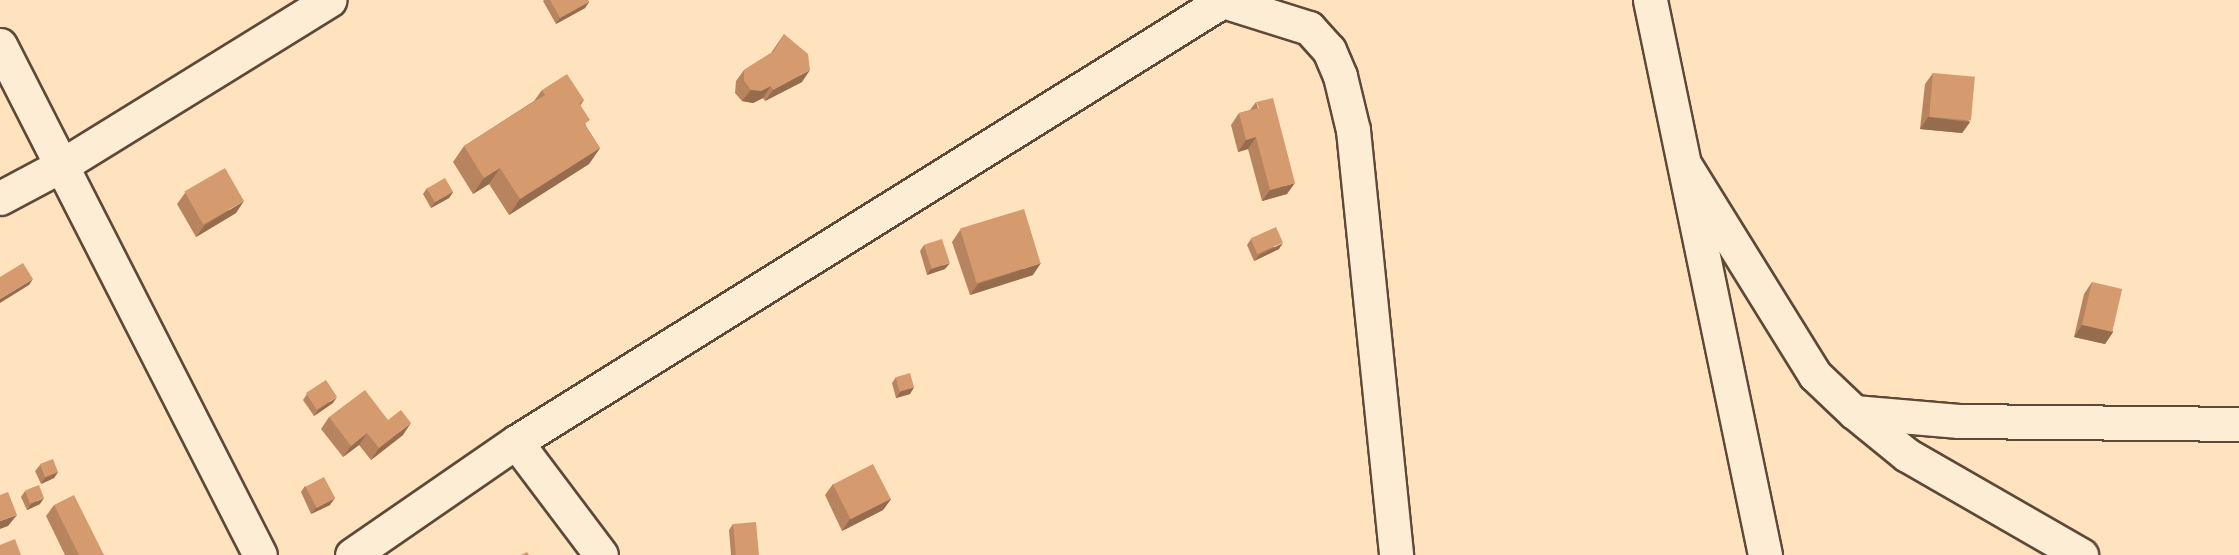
<!DOCTYPE html>
<style>
body{margin:0}
#map{position:relative;width:2239px;height:555px;overflow:hidden;background:#fee3be;font-family:Alegreya,serif}
div>[style]{position:absolute}
[style*='--x']{left:calc(var(--x)*1px);top:calc(var(--y)*1px);width:calc(var(--w)*1px);rotate:calc(var(--a)*1deg)}
.roads{filter:drop-shadow(2px 0 #5e4838) drop-shadow(-2px 0 #5e4838) drop-shadow(0 2px #5e4838) drop-shadow(0 -2px #5e4838)}
.street>*{height:33px;margin:-16.5px;padding:0 16.5px;transform-origin:16.5px;border-radius:16.5px;background:#feedd5}
.secondary>*{height:33px;margin:-16.5px;padding:0 16.5px;transform-origin:16.5px;border-radius:16.5px;background:#feedd5}
.wall>*{inset:0;background:#b8845f}
.shaded-wall>*{inset:0;background:#966c4e}
.building>*{inset:0;background:#d69a6f;transform-origin:0 0}
span{translate:-50% -50%;white-space:nowrap;text-align:center;line-height:1.15;-webkit-text-stroke:6px #feedd5;paint-order:stroke}
</style>
<div id="map">
<div class="roads">
<div class="street">
<div style="--x:1650;--y:0;--w:567;--a:78.29"></div>
<div style="--x:1223;--y:1;--w:90;--a:17.4"></div>
<div style="--x:1309;--y:28;--w:30;--a:48"></div>
<div style="--x:1329;--y:50;--w:28;--a:67"></div>
<div style="--x:1340;--y:76;--w:56;--a:76.5"></div>
<div style="--x:1353;--y:130;--w:427;--a:84.2"></div>
<div style="--x:1686;--y:167;--w:245;--a:58.2"></div>
<div style="--x:1815;--y:375;--w:54;--a:43.5"></div>
<div style="--x:1854;--y:412;--w:105;--a:4.9"></div>
<div style="--x:1959;--y:421;--w:280;--a:0.6"></div>
<div style="--x:0;--y:198;--w:72;--a:-28"></div>
<div style="--x:64;--y:164;--w:312;--a:-31.7"></div>
<div style="--x:1854;--y:412;--w:68;--a:39.1"></div>
<div style="--x:1907;--y:455;--w:201;--a:29.9"></div>
<div style="--x:516;--y:442;--w:141;--a:53"></div>
<div style="--x:352;--y:555;--w:199;--a:-34.6"></div>
<div style="--x:516;--y:442;--w:835;--a:-31.98"></div>
</div>
<div class="secondary">
<div style="--x:0;--y:45;--w:572;--a:62.99"></div>
</div>
</div>
<div class="wall">
<div style="clip-path:polygon(544px 0,588px 0,589px 2px,585px 8px,556px 24px,543px 1px)"></div>
<div style="clip-path:polygon(784px 34px,802px 82px,765px 101px,763px 98px,753px 103px,742px 101px,735px 93px,736px 81px,744px 70px,771px 53px)"></div>
<div style="clip-path:polygon(1933px 73px,1970px 122px,1962px 133px,1920px 129px,1925px 84px)"></div>
<div style="clip-path:polygon(542px 90px,584px 100px,580px 106px,586px 126px,600px 148px,589px 164px,509px 215px,489px 184px,473px 194px,453px 162px,464px 146px,534px 101px)"></div>
<div style="clip-path:polygon(1256px 102px,1287px 194px,1262px 201px,1248px 149px,1238px 152px,1231px 125px,1239px 113px,1250px 110px)"></div>
<div style="clip-path:polygon(427px 188px,453px 192px,449px 198px,431px 208px,423px 194px)"></div>
<div style="clip-path:polygon(185px 193px,236px 213px,196px 237px,177px 204px)"></div>
<div style="clip-path:polygon(960px 230px,1033px 275px,970px 295px,952px 242px)"></div>
<div style="clip-path:polygon(1251px 239px,1279px 249px,1254px 261px,1247px 245px)"></div>
<div style="clip-path:polygon(924px 245px,945px 269px,927px 275px,920px 251px)"></div>
<div style="clip-path:polygon(2092px 282px,2113px 332px,2105px 344px,2074px 337px,2084px 294px)"></div>
<div style="clip-path:polygon(896px 377px,914px 387px,910px 394px,896px 398px,892px 383px)"></div>
<div style="clip-path:polygon(307px 394px,333px 403px,314px 416px,303px 400px)"></div>
<div style="clip-path:polygon(329px 417px,388px 420px,403px 435px,371px 460px,359px 445px,343px 457px,321px 429px)"></div>
<div style="clip-path:polygon(40px 465px,58px 472px,54px 478px,41px 484px,35px 471px)"></div>
<div style="clip-path:polygon(833px 484px,891px 499px,883px 510px,842px 531px,825px 495px)"></div>
<div style="clip-path:polygon(305px 486px,330px 505px,311px 514px,301px 492px)"></div>
<div style="clip-path:polygon(25px 491px,40px 504px,27px 510px,21px 497px)"></div>
<div style="clip-path:polygon(54px 505px,104px 555px,65px 555px,46px 516px)"></div>
<div style="clip-path:polygon(733px 524px,759px 555px,731px 555px,729px 530px)"></div>
</div>
<div class="shaded-wall">
<div style="clip-path:polygon(589px 2px,585px 8px,556px 24px,560px 18px)"></div>
<div style="clip-path:polygon(810px 70px,802px 82px,765px 101px,773px 90px)"></div>
<div style="clip-path:polygon(771px 86px,763px 98px,753px 103px,742px 101px,751px 90px)"></div>
<div style="clip-path:polygon(1928px 117px,1970px 122px,1962px 133px,1920px 129px)"></div>
<div style="clip-path:polygon(1256px 137px,1248px 149px,1238px 152px,1246px 140px)"></div>
<div style="clip-path:polygon(600px 148px,589px 164px,509px 215px,520px 199px)"></div>
<div style="clip-path:polygon(500px 168px,489px 184px,473px 194px,484px 178px)"></div>
<div style="clip-path:polygon(1295px 183px,1287px 194px,1262px 201px,1270px 190px)"></div>
<div style="clip-path:polygon(453px 192px,449px 198px,431px 208px,435px 202px)"></div>
<div style="clip-path:polygon(244px 201px,236px 213px,196px 237px,205px 225px)"></div>
<div style="clip-path:polygon(1283px 243px,1279px 249px,1254px 261px,1259px 255px)"></div>
<div style="clip-path:polygon(950px 263px,945px 269px,927px 275px,931px 269px)"></div>
<div style="clip-path:polygon(1041px 263px,1033px 275px,970px 295px,978px 284px)"></div>
<div style="clip-path:polygon(33px 279px,29px 285px,0 303px,0 299px)"></div>
<div style="clip-path:polygon(2082px 325px,2113px 332px,2105px 344px,2074px 337px)"></div>
<div style="clip-path:polygon(914px 387px,910px 394px,896px 398px,901px 391px)"></div>
<div style="clip-path:polygon(337px 397px,333px 403px,314px 416px,318px 410px)"></div>
<div style="clip-path:polygon(411px 423px,403px 435px,371px 460px,379px 448px)"></div>
<div style="clip-path:polygon(367px 433px,359px 445px,343px 457px,351px 446px)"></div>
<div style="clip-path:polygon(58px 472px,54px 478px,41px 484px,45px 478px)"></div>
<div style="clip-path:polygon(44px 498px,40px 504px,27px 510px,31px 504px)"></div>
<div style="clip-path:polygon(335px 498px,330px 505px,311px 514px,316px 508px)"></div>
<div style="clip-path:polygon(891px 499px,883px 510px,842px 531px,850px 519px)"></div>
<div style="clip-path:polygon(17px 515px,8px 526px,0 529px,0 521px)"></div>
</div>
<div class="building">
<div style="clip-path:polygon(550px 0,588px 0,589px 2px,560px 18px)"></div>
<div style="clip-path:polygon(784px 34px,808px 54px,810px 70px,773px 90px,771px 86px,761px 91px,751px 90px,744px 81px,744px 70px,774px 51px)"></div>
<div style="left:1933px;top:73px;width:42px;height:44px;rotate:5deg"></div>
<div style="clip-path:polygon(567px 74px,584px 100px,579px 103px,590px 120px,584px 124px,600px 148px,520px 199px,500px 168px,484px 178px,464px 146px,545px 95px,542px 90px)"></div>
<div style="clip-path:polygon(1273px 98px,1295px 183px,1270px 190px,1256px 137px,1246px 140px,1239px 113px,1259px 108px,1256px 102px)"></div>
<div style="left:225px;top:168px;width:38px;height:47px;rotate:60deg"></div>
<div style="left:445px;top:178px;width:16px;height:21px;rotate:60deg"></div>
<div style="left:1024px;top:209px;width:57px;height:67px;rotate:73deg"></div>
<div style="left:1276px;top:227px;width:17px;height:28px;rotate:66deg"></div>
<div style="left:942px;top:239px;width:25px;height:19px;rotate:72deg"></div>
<div style="clip-path:polygon(23px 263px,33px 279px,0 299px,0 277px)"></div>
<div style="left:2092px;top:282px;width:31px;height:44px;rotate:13deg"></div>
<div style="left:910px;top:373px;width:15px;height:15px;rotate:74deg"></div>
<div style="left:326px;top:380px;width:20px;height:24px;rotate:57deg"></div>
<div style="clip-path:polygon(365px 390px,388px 420px,401px 410px,411px 423px,379px 448px,367px 433px,351px 446px,329px 417px)"></div>
<div style="left:53px;top:459px;width:14px;height:14px;rotate:69deg"></div>
<div style="left:873px;top:464px;width:39px;height:45px;rotate:63deg"></div>
<div style="left:324px;top:477px;width:24px;height:21px;rotate:62deg"></div>
<div style="left:39px;top:485px;width:14px;height:15px;rotate:69deg"></div>
<div style="clip-path:polygon(8px 492px,17px 515px,0 521px,0 495px)"></div>
<div style="clip-path:polygon(74px 495px,104px 555px,79px 555px,54px 505px)"></div>
<div style="left:756px;top:522px;width:33px;height:23px;rotate:85deg"></div>
<div style="clip-path:polygon(15px 539px,21px 555px,0 555px,0 545px)"></div>
<div style="clip-path:polygon(527px 552px,529px 555px,521px 555px)"></div>
</div>
</div>
